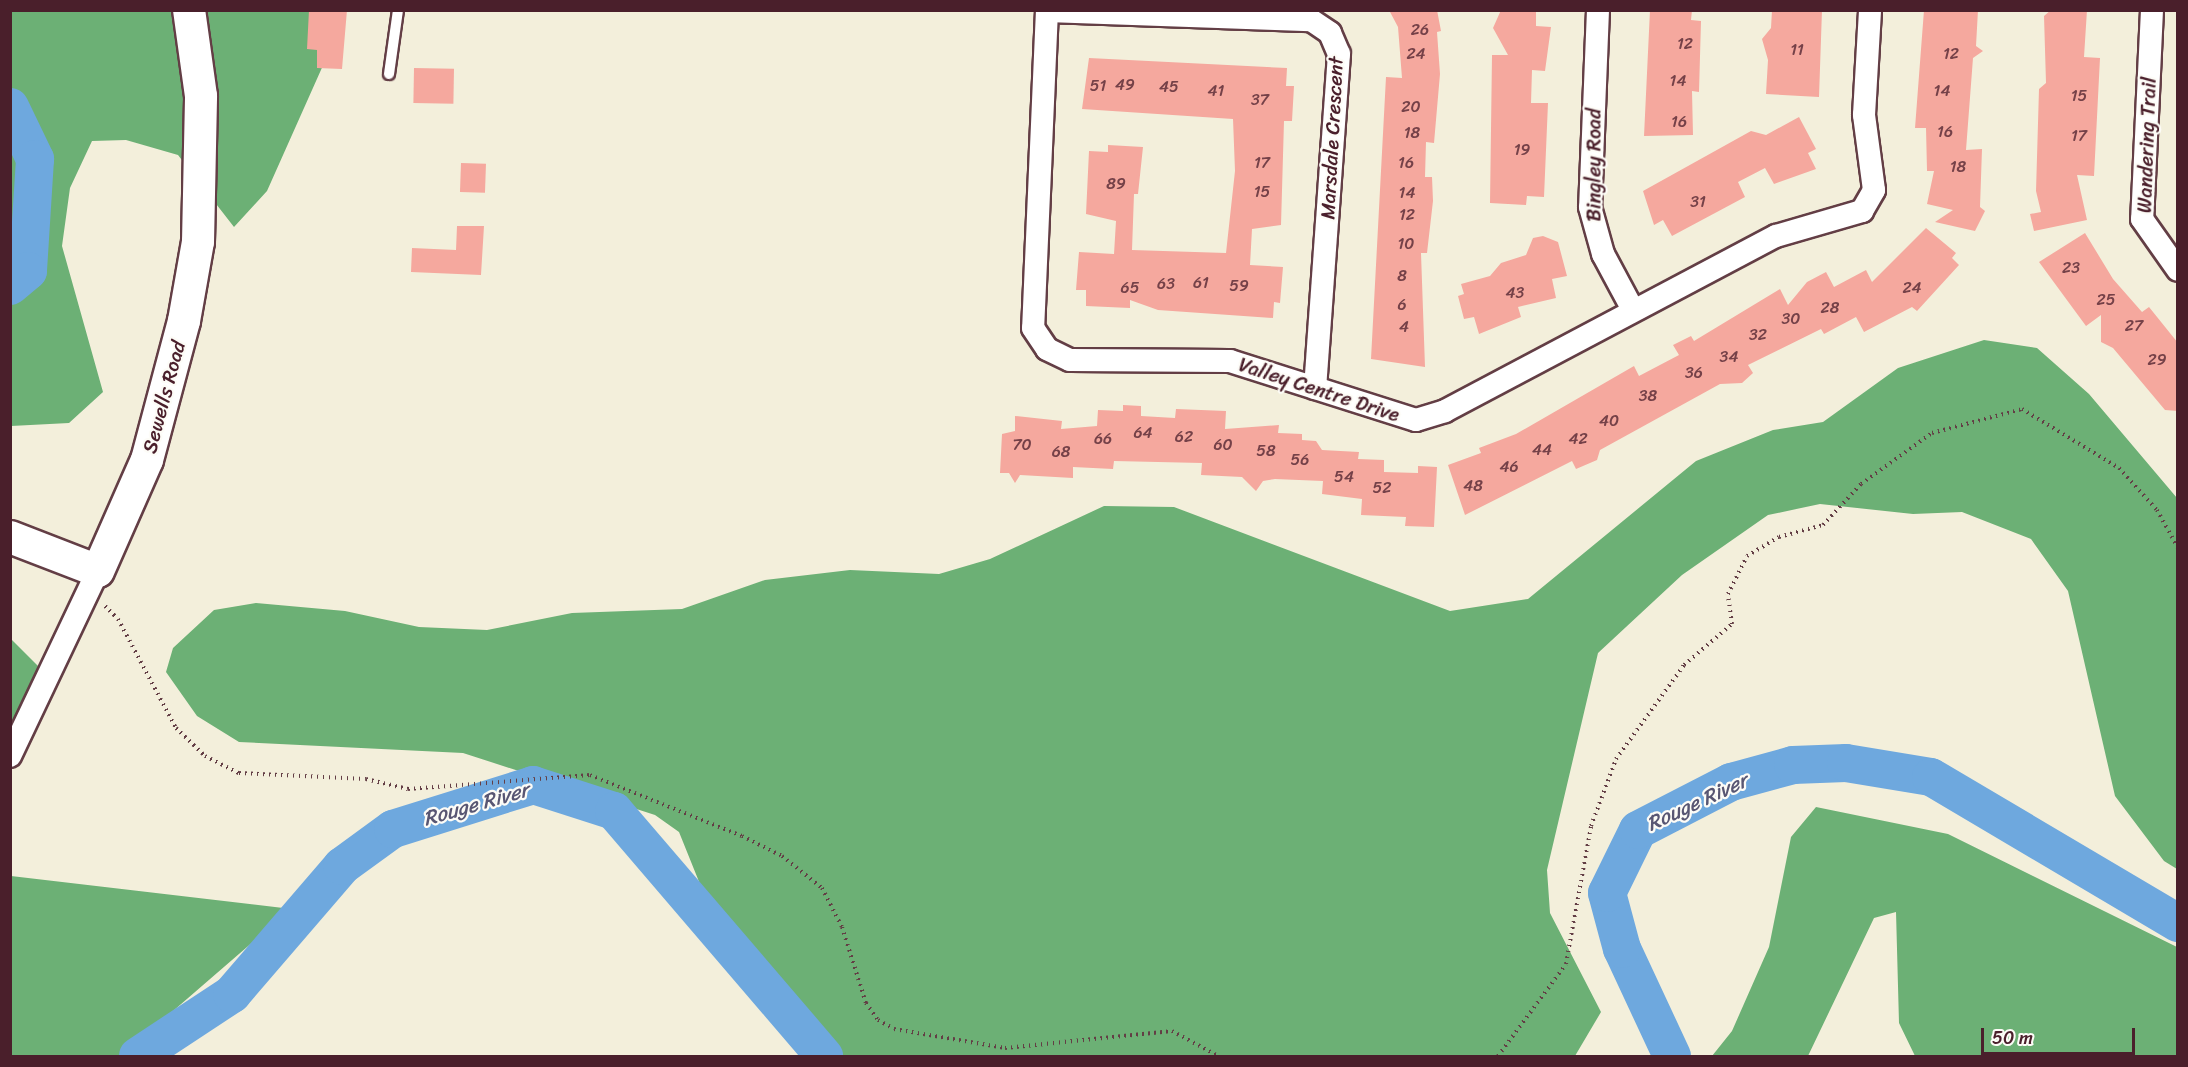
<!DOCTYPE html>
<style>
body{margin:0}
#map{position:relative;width:2188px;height:1067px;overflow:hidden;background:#f3efdb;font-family:Sriracha,sans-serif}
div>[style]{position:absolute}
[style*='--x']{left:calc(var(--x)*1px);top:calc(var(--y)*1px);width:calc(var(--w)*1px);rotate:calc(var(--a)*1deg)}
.forest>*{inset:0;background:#6cb075}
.river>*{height:38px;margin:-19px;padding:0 19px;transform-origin:19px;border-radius:19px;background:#6ea8de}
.building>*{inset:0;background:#f5a89e;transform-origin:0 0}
.path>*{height:4px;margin-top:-2px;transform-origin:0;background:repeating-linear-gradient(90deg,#633e45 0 1.5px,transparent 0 6px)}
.roads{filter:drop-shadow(2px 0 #633e45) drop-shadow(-2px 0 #633e45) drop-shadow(0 2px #633e45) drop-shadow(0 -2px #633e45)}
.lane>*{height:10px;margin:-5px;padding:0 5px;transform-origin:5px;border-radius:5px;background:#fff}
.street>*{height:22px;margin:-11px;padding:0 11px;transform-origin:11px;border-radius:11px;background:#fff}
.secondary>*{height:32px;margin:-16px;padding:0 16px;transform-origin:16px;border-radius:16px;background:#fff}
span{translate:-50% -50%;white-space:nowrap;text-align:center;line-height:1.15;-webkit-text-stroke:4.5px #fdfcf7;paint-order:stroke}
.number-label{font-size:16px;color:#754148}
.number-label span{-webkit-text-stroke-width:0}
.street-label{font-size:20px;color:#4a1f2b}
.water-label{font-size:21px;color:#585673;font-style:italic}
.frame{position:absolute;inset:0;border:12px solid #4a1f2b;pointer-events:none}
.scale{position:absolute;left:1981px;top:1028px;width:154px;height:27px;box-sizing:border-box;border:3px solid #4a1f2b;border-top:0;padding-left:8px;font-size:18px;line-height:21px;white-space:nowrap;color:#4a1f2b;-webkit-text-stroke:4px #fdfcf7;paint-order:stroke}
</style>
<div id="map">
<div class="forest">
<div style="clip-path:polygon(10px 11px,333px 11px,337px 34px,267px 191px,234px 227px,178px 155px,126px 140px,92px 141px,70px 188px,62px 246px,103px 392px,69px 423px,11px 426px)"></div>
<div style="clip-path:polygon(1984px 340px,2037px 348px,2089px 394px,2177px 498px,2177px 869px,2164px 861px,2115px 796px,2068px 591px,2031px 539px,1962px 512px,1913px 514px,1820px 504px,1768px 515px,1682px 575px,1598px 653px,1547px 870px,1550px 913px,1601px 1012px,1575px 1056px,831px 1056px,790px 999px,710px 909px,679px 832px,655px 815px,463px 753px,239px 742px,197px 716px,166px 672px,173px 648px,214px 610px,256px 603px,345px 611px,419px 627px,487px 630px,572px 613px,682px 609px,765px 580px,850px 570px,939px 574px,990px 559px,1104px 506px,1174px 507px,1450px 611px,1528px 599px,1696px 461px,1773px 430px,1823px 422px,1898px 368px)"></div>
<div style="clip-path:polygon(11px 639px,38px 666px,11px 759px)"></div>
<div style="clip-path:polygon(1816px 807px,1948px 834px,2177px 947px,2177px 1056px,1915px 1056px,1899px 1023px,1896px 912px,1874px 918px,1808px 1056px,1712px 1056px,1732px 1031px,1769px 947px,1791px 837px)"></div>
<div style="clip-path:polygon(11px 876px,300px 910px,268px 929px,121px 1056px,11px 1056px)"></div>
</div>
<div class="river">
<div style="--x:10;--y:107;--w:58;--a:64.3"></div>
<div style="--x:35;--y:159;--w:112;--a:93.6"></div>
<div style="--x:28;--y:271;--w:23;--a:140"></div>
<div style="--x:138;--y:1056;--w:113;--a:-33.4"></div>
<div style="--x:232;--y:994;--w:169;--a:-49.3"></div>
<div style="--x:342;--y:866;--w:63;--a:-36"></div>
<div style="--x:393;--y:829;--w:147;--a:-17.4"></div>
<div style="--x:533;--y:785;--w:85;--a:17.8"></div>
<div style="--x:614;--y:811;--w:323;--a:49.4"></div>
<div style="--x:1672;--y:1056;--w:118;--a:-115"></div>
<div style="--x:1622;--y:949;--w:58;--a:-105"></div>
<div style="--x:1607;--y:893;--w:70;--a:-63.8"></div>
<div style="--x:1638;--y:830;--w:105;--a:-27.3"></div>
<div style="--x:1731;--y:782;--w:64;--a:-15.3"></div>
<div style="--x:1793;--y:765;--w:53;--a:-2.2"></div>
<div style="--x:1846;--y:763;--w:86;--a:9.4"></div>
<div style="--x:1931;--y:777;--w:287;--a:30.6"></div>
</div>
<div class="building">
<div style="clip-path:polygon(309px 10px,347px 10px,342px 69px,317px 68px,317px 50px,307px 49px)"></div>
<div style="clip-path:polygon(1389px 10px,1437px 10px,1441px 31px,1437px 32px,1440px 74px,1434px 143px,1426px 142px,1425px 177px,1432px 177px,1433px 201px,1427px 253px,1421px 253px,1425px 367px,1371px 359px,1386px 77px,1402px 78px,1398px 27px)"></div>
<div style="clip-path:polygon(1501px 10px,1536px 12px,1536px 26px,1551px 27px,1545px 71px,1532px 70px,1531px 103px,1548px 103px,1544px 197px,1527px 196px,1526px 205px,1490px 203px,1492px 55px,1508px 55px,1493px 28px)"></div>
<div style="clip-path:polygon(1650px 10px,1692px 10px,1691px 20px,1701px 21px,1699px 92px,1692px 91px,1693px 135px,1644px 136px)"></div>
<div style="clip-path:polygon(1772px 10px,1822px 10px,1819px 97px,1766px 94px,1768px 60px,1762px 39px,1771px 28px)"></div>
<div style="clip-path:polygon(1924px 10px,1978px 10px,1976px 46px,1983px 51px,1973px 58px,1966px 150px,1982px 149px,1980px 207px,1985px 211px,1975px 231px,1935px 222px,1953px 210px,1927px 204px,1934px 171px,1927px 171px,1926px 128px,1915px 128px)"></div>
<div style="clip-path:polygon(2051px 10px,2087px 10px,2084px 57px,2100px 58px,2094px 176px,2077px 175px,2087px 220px,2034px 231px,2030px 214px,2041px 212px,2036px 191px,2039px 89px,2046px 83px,2044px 16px)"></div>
<div style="clip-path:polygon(1089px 58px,1287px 68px,1286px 86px,1294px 86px,1292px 121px,1284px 121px,1281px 225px,1252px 229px,1250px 265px,1283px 267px,1280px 303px,1274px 302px,1273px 318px,1158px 310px,1130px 300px,1130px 308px,1086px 306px,1086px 290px,1076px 290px,1079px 252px,1114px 254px,1116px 221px,1086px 214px,1089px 151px,1108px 152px,1108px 145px,1143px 147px,1138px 194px,1134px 194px,1132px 250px,1226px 253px,1235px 171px,1233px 119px,1082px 109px)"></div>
<div style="left:414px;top:68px;width:40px;height:35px;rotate:1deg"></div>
<div style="clip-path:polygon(1799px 117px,1816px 149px,1808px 153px,1816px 169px,1774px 184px,1765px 168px,1738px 182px,1745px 197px,1672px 236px,1663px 220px,1654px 225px,1643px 191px,1751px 131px,1766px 135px)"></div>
<div style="left:461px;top:163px;width:25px;height:29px;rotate:2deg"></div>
<div style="clip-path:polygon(457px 226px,484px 226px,481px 275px,411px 272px,412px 248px,456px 250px)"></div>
<div style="clip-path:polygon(1926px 228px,1956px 253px,1952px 258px,1959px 265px,1917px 311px,1912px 307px,1864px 332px,1856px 317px,1824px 334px,1821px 329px,1748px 365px,1753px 373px,1742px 383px,1720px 384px,1600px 450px,1597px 460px,1576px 469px,1572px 461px,1465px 515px,1448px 465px,1481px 453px,1479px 448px,1516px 434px,1634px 366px,1639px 376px,1679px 355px,1673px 345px,1691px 336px,1694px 341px,1780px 289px,1788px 305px,1807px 282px,1826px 272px,1834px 287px,1866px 270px,1872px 282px)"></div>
<div style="clip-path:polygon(2085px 233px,2113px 279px,2142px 312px,2149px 307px,2178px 343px,2178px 411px,2165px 410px,2113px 348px,2101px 342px,2101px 315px,2086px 326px,2039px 262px)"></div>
<div style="clip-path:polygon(1543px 236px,1558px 242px,1567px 276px,1552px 279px,1556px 298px,1518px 307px,1521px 317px,1479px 334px,1474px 317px,1464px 319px,1458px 296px,1464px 294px,1461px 284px,1490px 276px,1501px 263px,1526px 255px,1533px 238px)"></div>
<div style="clip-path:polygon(1123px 405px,1141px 406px,1141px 416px,1175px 418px,1176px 409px,1226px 411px,1225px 429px,1279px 425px,1278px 433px,1302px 434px,1302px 440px,1316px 441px,1322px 450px,1359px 452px,1358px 459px,1384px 460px,1384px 472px,1418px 473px,1418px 466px,1437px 467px,1434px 527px,1405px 526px,1406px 517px,1361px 515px,1362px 499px,1322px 494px,1323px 481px,1275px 479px,1263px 481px,1256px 491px,1242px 477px,1201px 475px,1202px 463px,1114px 461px,1113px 469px,1073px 467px,1073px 478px,1020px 475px,1015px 483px,1009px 473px,1000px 473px,1002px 434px,1015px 431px,1015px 416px,1062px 421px,1061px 429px,1097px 426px,1098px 410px,1123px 411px)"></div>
</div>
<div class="path">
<div style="--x:105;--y:606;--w:18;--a:45"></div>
<div style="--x:118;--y:619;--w:123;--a:62"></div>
<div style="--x:176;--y:728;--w:40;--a:44"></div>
<div style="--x:205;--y:756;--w:38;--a:27"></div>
<div style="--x:239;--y:773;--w:127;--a:2.7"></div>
<div style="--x:366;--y:779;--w:43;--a:13.4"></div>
<div style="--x:408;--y:789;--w:183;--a:-4.4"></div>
<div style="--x:590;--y:775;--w:164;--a:21.9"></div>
<div style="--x:742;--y:836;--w:45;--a:26.6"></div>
<div style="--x:782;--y:856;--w:51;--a:38.7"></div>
<div style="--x:822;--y:888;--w:44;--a:62.9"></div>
<div style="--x:842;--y:927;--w:80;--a:72.5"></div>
<div style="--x:866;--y:1003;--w:21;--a:55"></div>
<div style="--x:878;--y:1020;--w:18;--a:29"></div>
<div style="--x:894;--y:1029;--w:113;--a:9.7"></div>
<div style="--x:1005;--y:1048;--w:168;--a:-5.8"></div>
<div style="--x:1172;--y:1031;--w:52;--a:28.5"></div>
<div style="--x:1498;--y:1056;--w:114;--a:-53.5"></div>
<div style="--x:1566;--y:964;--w:140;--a:-79.7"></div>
<div style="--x:1591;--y:826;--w:72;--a:-69.5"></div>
<div style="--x:1616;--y:759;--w:116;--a:-54.1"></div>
<div style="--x:1684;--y:665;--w:63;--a:-40.5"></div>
<div style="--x:1732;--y:624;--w:30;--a:-98"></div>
<div style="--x:1728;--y:594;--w:42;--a:-63.4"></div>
<div style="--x:1747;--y:556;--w:37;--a:-31"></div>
<div style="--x:1779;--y:537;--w:46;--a:-15.3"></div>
<div style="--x:1823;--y:525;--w:56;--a:-47.2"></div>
<div style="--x:1861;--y:484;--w:87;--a:-35.7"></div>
<div style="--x:1932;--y:433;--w:93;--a:-14.9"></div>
<div style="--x:2022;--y:409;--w:114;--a:31.3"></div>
<div style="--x:2119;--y:468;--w:57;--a:47.9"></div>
<div style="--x:2157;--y:510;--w:43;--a:61.1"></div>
</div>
<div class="roads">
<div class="lane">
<div style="--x:389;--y:74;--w:65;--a:-82"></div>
</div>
<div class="street">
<div style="--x:1047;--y:10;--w:318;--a:92.5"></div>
<div style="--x:1033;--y:328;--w:25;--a:56"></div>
<div style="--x:1047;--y:349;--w:25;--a:26"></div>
<div style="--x:1070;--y:360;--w:160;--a:0.4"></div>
<div style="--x:1230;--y:361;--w:195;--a:17.6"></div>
<div style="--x:1416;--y:420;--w:30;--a:-17"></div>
<div style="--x:1445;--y:411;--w:374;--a:-27.9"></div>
<div style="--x:1776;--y:236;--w:90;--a:-16.2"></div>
<div style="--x:1862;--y:211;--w:24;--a:-60"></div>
<div style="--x:1874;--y:190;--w:76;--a:-97.6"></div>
<div style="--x:1864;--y:115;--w:105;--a:-86.7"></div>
<div style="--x:1598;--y:10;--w:197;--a:92.3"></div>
<div style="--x:1590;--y:207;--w:49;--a:74.5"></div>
<div style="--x:1603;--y:254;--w:64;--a:61.8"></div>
<div style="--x:2152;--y:10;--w:209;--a:92.7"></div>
<div style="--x:2142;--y:219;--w:62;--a:54.8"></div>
<div style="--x:1047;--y:11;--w:264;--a:2"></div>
<div style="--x:1311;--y:20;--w:23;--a:34"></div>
<div style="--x:1330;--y:33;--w:23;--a:67"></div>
<div style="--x:1339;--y:54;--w:335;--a:94.1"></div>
<div style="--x:10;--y:756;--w:205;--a:-64.6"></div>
</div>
<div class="secondary">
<div style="--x:10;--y:537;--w:94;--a:21.1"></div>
<div style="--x:98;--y:571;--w:121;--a:-66.2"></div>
<div style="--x:147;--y:460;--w:144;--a:-75.1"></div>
<div style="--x:184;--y:321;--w:80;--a:-80"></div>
<div style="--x:198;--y:242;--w:146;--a:-88.8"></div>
<div style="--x:201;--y:96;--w:87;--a:-97.9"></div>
</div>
</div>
<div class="number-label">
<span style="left:1420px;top:30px">26</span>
<span style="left:1685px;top:44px">12</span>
<span style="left:1797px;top:50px">11</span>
<span style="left:1416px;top:54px">24</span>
<span style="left:1951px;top:54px">12</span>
<span style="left:1678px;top:81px">14</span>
<span style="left:1125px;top:85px">49</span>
<span style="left:1098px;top:86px">51</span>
<span style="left:1169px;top:87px">45</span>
<span style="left:1216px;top:91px">41</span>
<span style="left:1942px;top:91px">14</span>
<span style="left:2079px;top:96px">15</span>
<span style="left:1260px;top:100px">37</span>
<span style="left:1411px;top:107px">20</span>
<span style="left:1679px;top:122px">16</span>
<span style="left:1945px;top:132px">16</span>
<span style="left:1412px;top:133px">18</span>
<span style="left:2079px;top:136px">17</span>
<span style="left:1522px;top:150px">19</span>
<span style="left:1262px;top:163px">17</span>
<span style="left:1406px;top:163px">16</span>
<span style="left:1958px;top:167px">18</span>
<span style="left:1116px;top:184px">89</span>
<span style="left:1262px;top:192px">15</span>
<span style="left:1407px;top:193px">14</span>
<span style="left:1698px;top:202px">31</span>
<span style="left:1407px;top:215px">12</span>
<span style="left:1406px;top:244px">10</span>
<span style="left:2071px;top:268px">23</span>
<span style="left:1402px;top:276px">8</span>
<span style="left:1201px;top:283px">61</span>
<span style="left:1166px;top:284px">63</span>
<span style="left:1239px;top:286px">59</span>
<span style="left:1130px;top:288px">65</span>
<span style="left:1912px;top:288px">24</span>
<span style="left:1515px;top:293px">43</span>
<span style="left:2106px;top:300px">25</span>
<span style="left:1402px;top:305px">6</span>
<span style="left:1830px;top:308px">28</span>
<span style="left:1791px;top:319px">30</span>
<span style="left:2134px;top:326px">27</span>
<span style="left:1404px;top:327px">4</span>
<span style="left:1758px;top:335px">32</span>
<span style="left:1729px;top:357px">34</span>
<span style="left:2157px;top:360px">29</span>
<span style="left:1694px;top:373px">36</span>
<span style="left:1648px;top:396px">38</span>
<span style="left:1609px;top:421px">40</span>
<span style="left:1143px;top:433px">64</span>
<span style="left:1184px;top:437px">62</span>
<span style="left:1103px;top:439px">66</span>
<span style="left:1578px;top:439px">42</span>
<span style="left:1022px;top:445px">70</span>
<span style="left:1223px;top:445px">60</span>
<span style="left:1542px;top:450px">44</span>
<span style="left:1266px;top:451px">58</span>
<span style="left:1061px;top:452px">68</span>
<span style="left:1300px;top:460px">56</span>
<span style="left:1509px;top:467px">46</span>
<span style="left:1344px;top:477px">54</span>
<span style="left:1473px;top:486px">48</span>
<span style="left:1382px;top:488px">52</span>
</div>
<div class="street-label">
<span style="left:1332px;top:138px;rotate:-87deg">Marsdale Crescent</span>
<span style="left:2147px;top:145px;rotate:-88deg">Wandering Trail</span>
<span style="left:1594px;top:165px;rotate:-90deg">Bingley Road</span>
<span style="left:1319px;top:390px;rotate:18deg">Valley Centre Drive</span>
<span style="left:164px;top:397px;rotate:-75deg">Sewells Road</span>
</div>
<div class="water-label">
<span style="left:1697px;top:802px;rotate:-25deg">Rouge River</span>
<span style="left:476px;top:804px;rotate:-16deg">Rouge River</span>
</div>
<div class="frame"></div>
<div class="scale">50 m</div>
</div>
